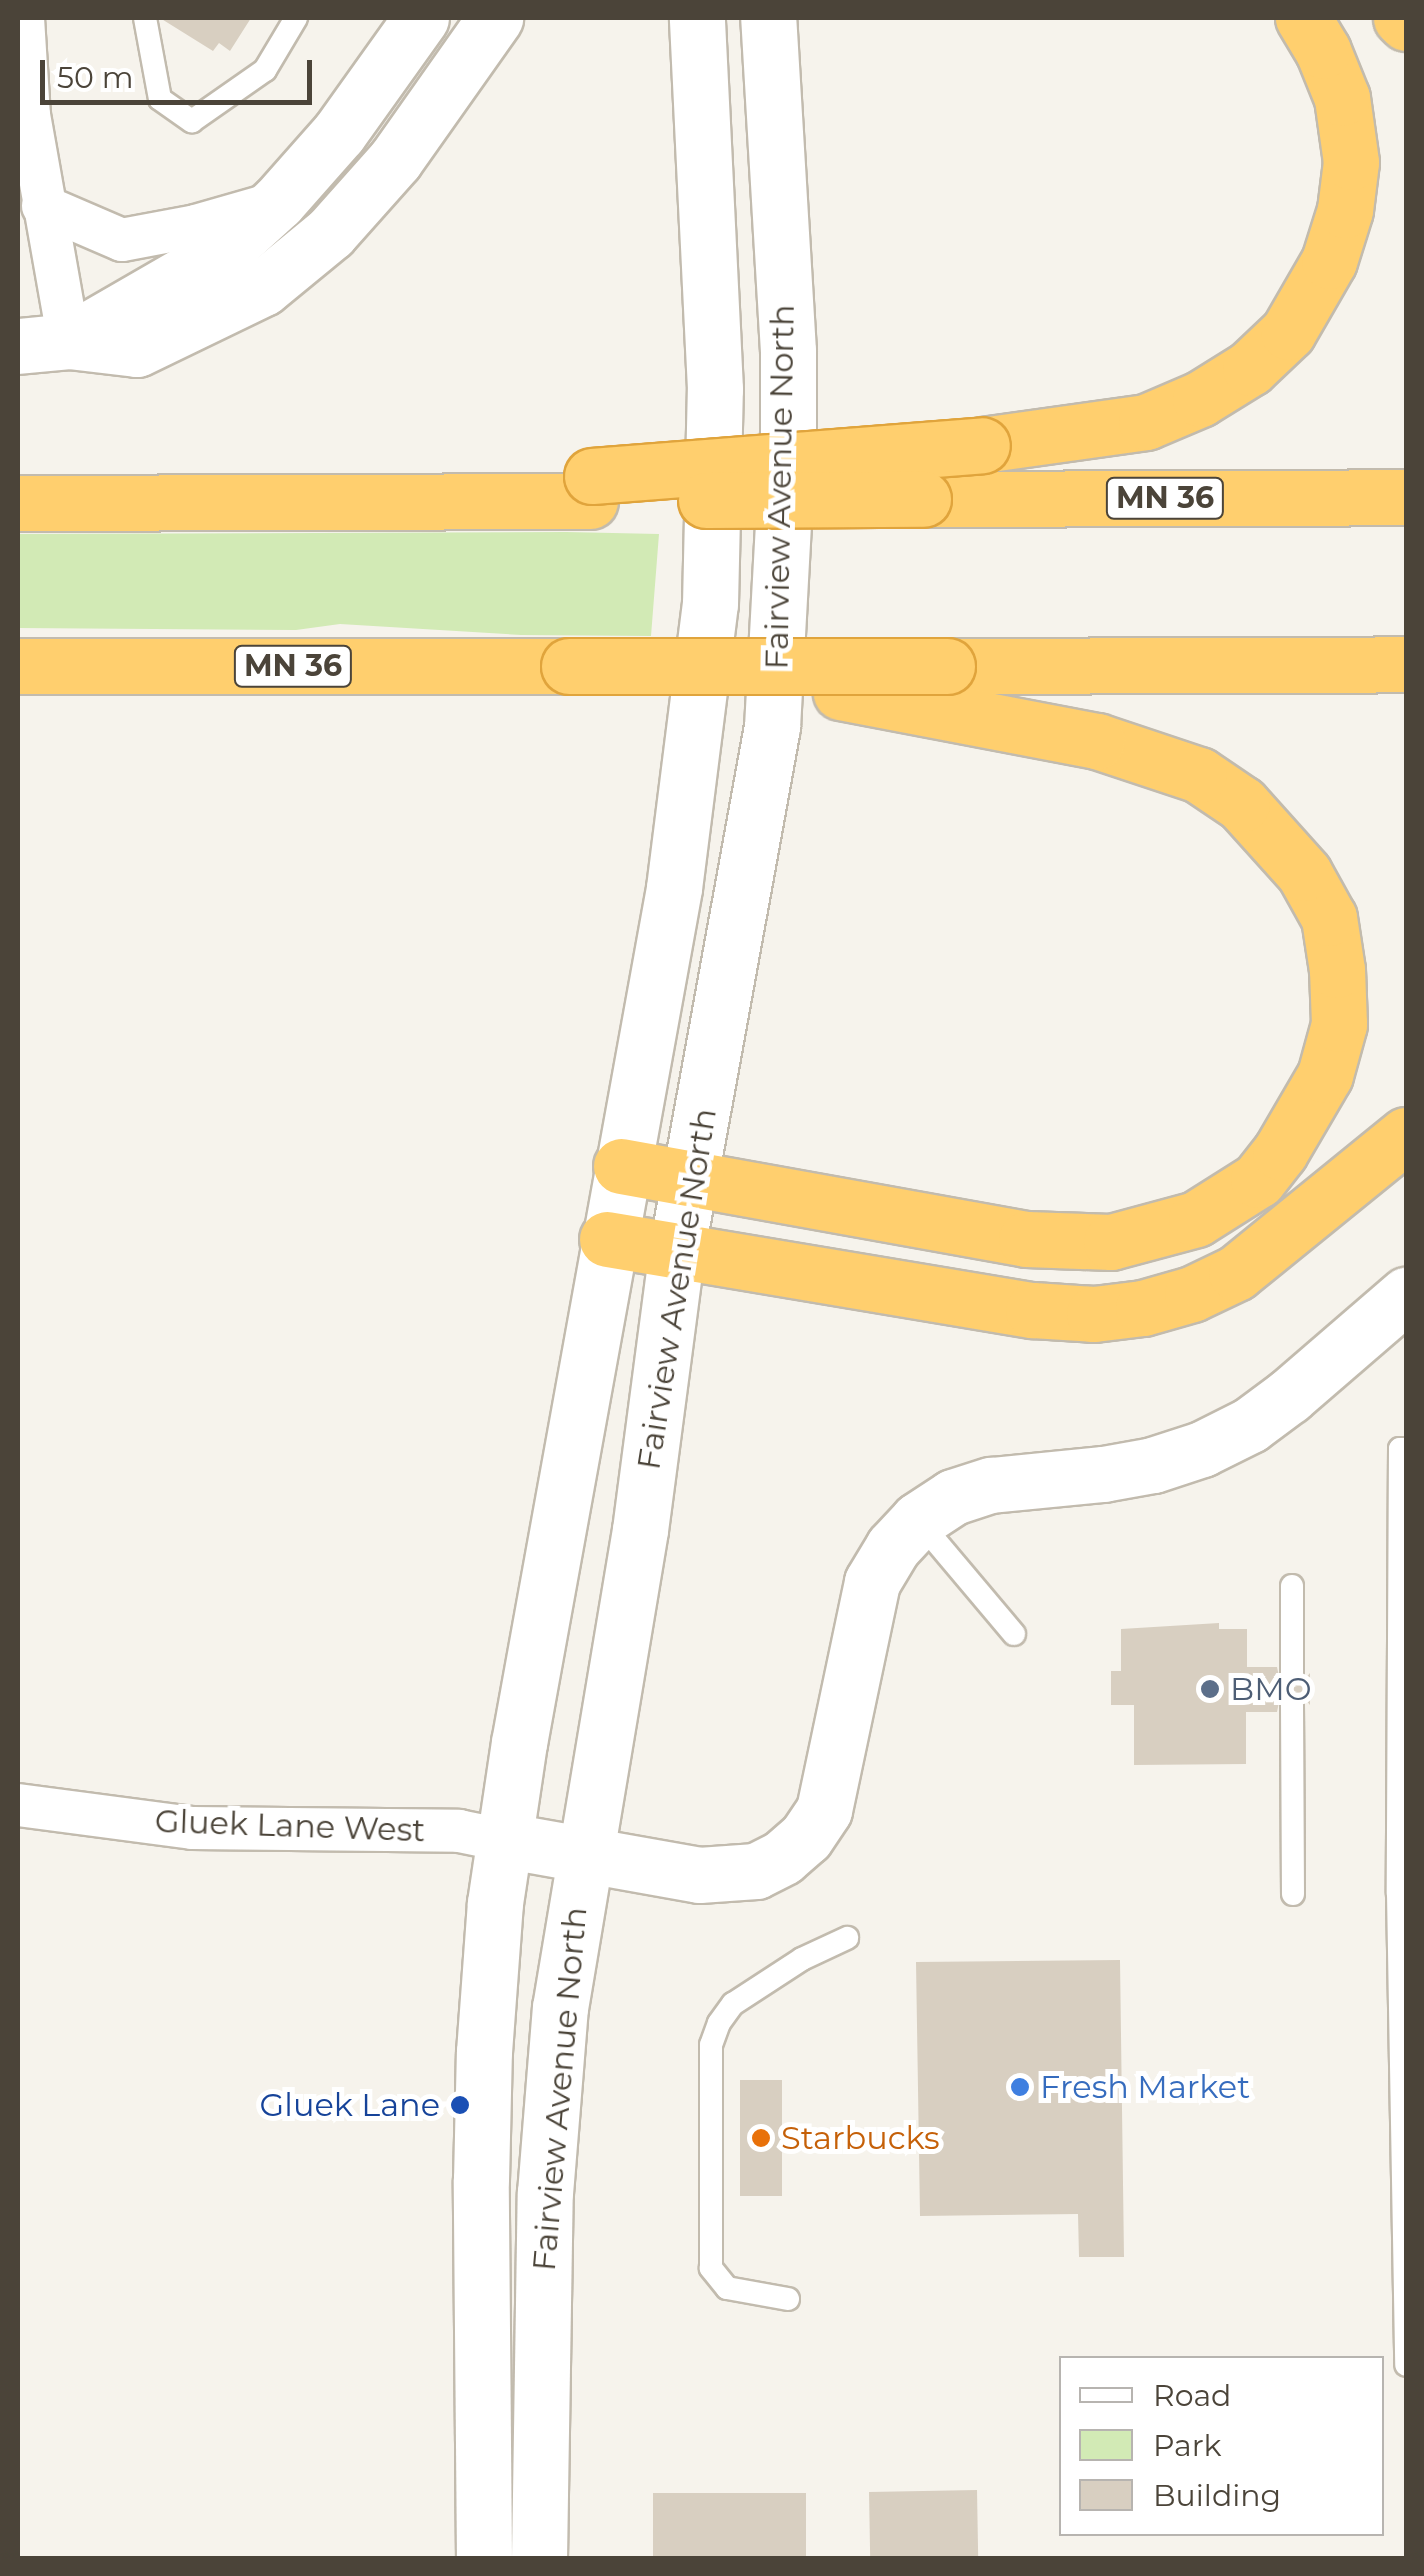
<!DOCTYPE html>
<style>
body{margin:0}
#map{position:relative;width:1424px;height:2576px;overflow:hidden;background:#f6f3ec;font-family:Montserrat,sans-serif}
div>[style]{position:absolute}
[style*='--x']{left:calc(var(--x)*1px);top:calc(var(--y)*1px);width:calc(var(--w)*1px);rotate:calc(var(--a)*1deg)}
.green>*{inset:0;background:#d2eab5}
.building>*{inset:0;background:#d8cfc1;transform-origin:0 0}
.roads{filter:drop-shadow(2px 0 #c2bbae) drop-shadow(-2px 0 #c2bbae) drop-shadow(0 2px #c2bbae) drop-shadow(0 -2px #c2bbae)}
.service>*{height:22px;margin:-11px;padding:0 11px;transform-origin:11px;border-radius:11px;background:#fff}
.minor>*{height:42px;margin:-21px;padding:0 21px;transform-origin:21px;border-radius:21px;background:#fff}
.tertiary>*{height:55px;margin:-27.5px;padding:0 27.5px;transform-origin:27.5px;border-radius:27.5px;background:#fff}
.motorway>*{height:55px;margin:-27.5px;padding:0 27.5px;transform-origin:27.5px;border-radius:27.5px;background:#ffcf6e}
.bridges{filter:drop-shadow(2px 0 #e0a43c) drop-shadow(-2px 0 #e0a43c) drop-shadow(0 2px #e0a43c) drop-shadow(0 -2px #e0a43c)}
.motorway-bridge>*{height:55px;margin:-27.5px;padding:0 27.5px;transform-origin:27.5px;border-radius:27.5px;background:#ffcf6e}
.dots>*{width:28px;height:28px;translate:-50% -50%;box-sizing:border-box;border:5px solid #fff;border-radius:50%}
span{translate:-50% -50%;white-space:nowrap;text-align:center;line-height:1.15;-webkit-text-stroke:10px #fff;paint-order:stroke}
.shield-label span{padding:2px 8px;background:#fff;border:2px solid;border-radius:8px;-webkit-text-stroke-width:0}
.shield-label{font-size:30px;color:#4b4439;font-weight:700}
.street-label{font-size:32px;color:#4b4439}
.service-label{font-size:32px;color:#4e5e75}
.left{translate:0 -50%;text-align:left}
.shop-label{font-size:32px;color:#366cbe}
.transit-label{font-size:32px;color:#164399}
.right{translate:-100% -50%;text-align:right}
.food-label{font-size:32px;color:#c56008}
.frame{position:absolute;inset:0;border:20px solid #4b4439;pointer-events:none}
.legend{position:absolute;left:1059px;top:2356px;width:325px;height:180px;box-sizing:border-box;background:#fff;border:2px solid #b7b4b0;margin:0;padding:12px 18px;list-style:none;font-size:30px;color:#4b4439}
.legend li{display:flex;align-items:center;gap:20px;height:50px}
.legend b{width:50px;border:2px solid #b7b4b0}
.scale{position:absolute;left:40px;top:60px;width:272px;height:45px;box-sizing:border-box;border:5px solid #4b4439;border-top:0;padding-left:12px;font-size:30px;line-height:35px;white-space:nowrap;color:#4b4439;-webkit-text-stroke:8px #fff;paint-order:stroke}
</style>
<div id="map">
<div class="green">
<div style="clip-path:polygon(566px 532px,659px 534px,651px 636px,521px 635px,340px 624px,296px 630px,18px 628px,18px 534px)"></div>
</div>
<div class="building">
<div style="clip-path:polygon(160px 18px,251px 18px,230px 51px,219px 43px,213px 51px)"></div>
<div style="clip-path:polygon(1219px 1623px,1219px 1629px,1247px 1629px,1247px 1667px,1277px 1667px,1280px 1681px,1291px 1688px,1300px 1685px,1310px 1673px,1310px 1705px,1300px 1693px,1291px 1690px,1280px 1697px,1277px 1712px,1246px 1712px,1246px 1764px,1134px 1765px,1134px 1705px,1111px 1705px,1111px 1671px,1121px 1671px,1121px 1629px)"></div>
<div style="clip-path:polygon(1120px 1960px,1124px 2257px,1079px 2257px,1078px 2214px,920px 2216px,916px 1962px)"></div>
<div style="left:740px;top:2080px;width:42px;height:116px"></div>
<div style="left:977px;top:2490px;width:68px;height:108px;rotate:89deg"></div>
<div style="left:806px;top:2493px;width:65px;height:153px;rotate:90deg"></div>
</div>
<div class="roads">
<div class="service">
<div style="--x:145;--y:18;--w:82;--a:79.5"></div>
<div style="--x:160;--y:99;--w:39;--a:35"></div>
<div style="--x:192;--y:121;--w:89;--a:-34.9"></div>
<div style="--x:265;--y:70;--w:61;--a:-59.2"></div>
<div style="--x:1406;--y:1449;--w:6;--a:180"></div>
<div style="--x:1400;--y:1449;--w:444;--a:90.3"></div>
<div style="--x:1398;--y:1893;--w:472;--a:89"></div>
<div style="--x:918;--y:1520;--w:149;--a:49.9"></div>
<div style="--x:1292;--y:1586;--w:87;--a:90"></div>
<div style="--x:1292;--y:1705;--w:189;--a:89.7"></div>
<div style="--x:788;--y:2299;--w:62;--a:-169.8"></div>
<div style="--x:727;--y:2288;--w:26;--a:-129"></div>
<div style="--x:711;--y:2268;--w:223;--a:-90"></div>
<div style="--x:711;--y:2045;--w:23;--a:-70"></div>
<div style="--x:719;--y:2023;--w:24;--a:-54"></div>
<div style="--x:733;--y:2004;--w:82;--a:-33.1"></div>
<div style="--x:802;--y:1959;--w:50;--a:-25"></div>
</div>
<div class="minor">
<div style="--x:23;--y:18;--w:97;--a:86.5"></div>
<div style="--x:29;--y:115;--w:230;--a:80"></div>
<div style="--x:43;--y:206;--w:86;--a:23.3"></div>
<div style="--x:122;--y:240;--w:75;--a:-10.7"></div>
<div style="--x:196;--y:226;--w:79;--a:-16.1"></div>
<div style="--x:18;--y:1805;--w:176;--a:7.5"></div>
<div style="--x:192;--y:1828;--w:267;--a:0.6"></div>
<div style="--x:459;--y:1831;--w:45;--a:11.6"></div>
</div>
<div class="tertiary">
<div style="--x:69;--y:341;--w:178;--a:-30"></div>
<div style="--x:223;--y:252;--w:74;--a:-42.3"></div>
<div style="--x:278;--y:202;--w:92;--a:-48.5"></div>
<div style="--x:339;--y:133;--w:141;--a:-54.5"></div>
<div style="--x:18;--y:346;--w:51;--a:-5.6"></div>
<div style="--x:69;--y:341;--w:68;--a:6.7"></div>
<div style="--x:137;--y:349;--w:140;--a:-25.8"></div>
<div style="--x:263;--y:288;--w:87;--a:-39.4"></div>
<div style="--x:330;--y:233;--w:98;--a:-48.3"></div>
<div style="--x:395;--y:160;--w:174;--a:-54.8"></div>
<div style="--x:503;--y:1840;--w:199;--a:10.1"></div>
<div style="--x:699;--y:1875;--w:57;--a:-4"></div>
<div style="--x:756;--y:1871;--w:30;--a:-27"></div>
<div style="--x:783;--y:1857;--w:30;--a:-41"></div>
<div style="--x:806;--y:1837;--w:32;--a:-56"></div>
<div style="--x:824;--y:1810;--w:233;--a:-78.1"></div>
<div style="--x:872;--y:1582;--w:41;--a:-59"></div>
<div style="--x:893;--y:1547;--w:37;--a:-47"></div>
<div style="--x:918;--y:1520;--w:42;--a:-33.3"></div>
<div style="--x:953;--y:1497;--w:40;--a:-18"></div>
<div style="--x:991;--y:1485;--w:113;--a:-5.6"></div>
<div style="--x:1103;--y:1474;--w:51;--a:-10.2"></div>
<div style="--x:1153;--y:1465;--w:52;--a:-18.1"></div>
<div style="--x:1202;--y:1449;--w:54;--a:-26.6"></div>
<div style="--x:1250;--y:1425;--w:49;--a:-36.6"></div>
<div style="--x:1289;--y:1396;--w:155;--a:-40.8"></div>
<div style="--x:484;--y:2558;--w:378;--a:-90.5"></div>
<div style="--x:481;--y:2180;--w:128;--a:-88.7"></div>
<div style="--x:484;--y:2052;--w:149;--a:-85.8"></div>
<div style="--x:495;--y:1903;--w:162;--a:-81.5"></div>
<div style="--x:519;--y:1743;--w:869;--a:-79.72"></div>
<div style="--x:674;--y:888;--w:286;--a:-82.8"></div>
<div style="--x:710;--y:604;--w:215;--a:-88.7"></div>
<div style="--x:715;--y:389;--w:371;--a:-92.8"></div>
<div style="--x:539;--y:2558;--w:365;--a:-89.1"></div>
<div style="--x:545;--y:2193;--w:186;--a:-85.4"></div>
<div style="--x:560;--y:2008;--w:485;--a:-80.5"></div>
<div style="--x:640;--y:1530;--w:284;--a:-82.5"></div>
<div style="--x:677;--y:1248;--w:530;--a:-79.67"></div>
<div style="--x:772;--y:727;--w:292;--a:-86.9"></div>
<div style="--x:788;--y:435;--w:84;--a:-90"></div>
<div style="--x:788;--y:351;--w:334;--a:-93.4"></div>
</div>
<div class="motorway">
<div style="--x:1401;--y:18;--w:7;--a:45"></div>
<div style="--x:982;--y:445;--w:166;--a:-8"></div>
<div style="--x:1146;--y:422;--w:59;--a:-23.1"></div>
<div style="--x:1200;--y:399;--w:59;--a:-31.8"></div>
<div style="--x:1250;--y:368;--w:52;--a:-43.5"></div>
<div style="--x:1288;--y:332;--w:82;--a:-60"></div>
<div style="--x:1329;--y:261;--w:53;--a:-72.6"></div>
<div style="--x:1345;--y:210;--w:48;--a:-82.9"></div>
<div style="--x:1351;--y:162;--w:65;--a:-98"></div>
<div style="--x:1342;--y:98;--w:51;--a:-112"></div>
<div style="--x:1323;--y:51;--w:39;--a:-121"></div>
<div style="--x:923;--y:499;--w:483;--a:-0.2"></div>
<div style="--x:18;--y:503;--w:572;--a:-0.2"></div>
<div style="--x:18;--y:666;--w:551;--a:0"></div>
<div style="--x:947;--y:666;--w:459;--a:-0.2"></div>
<div style="--x:621;--y:1166;--w:412;--a:10.2"></div>
<div style="--x:1026;--y:1239;--w:85;--a:2"></div>
<div style="--x:1111;--y:1242;--w:88;--a:-15.1"></div>
<div style="--x:1196;--y:1219;--w:73;--a:-32.2"></div>
<div style="--x:1258;--y:1180;--w:36;--a:-52"></div>
<div style="--x:1280;--y:1152;--w:89;--a:-59.7"></div>
<div style="--x:1325;--y:1075;--w:53;--a:-74.6"></div>
<div style="--x:1339;--y:1024;--w:54;--a:-92.1"></div>
<div style="--x:1337;--y:970;--w:53;--a:-98.7"></div>
<div style="--x:1329;--y:918;--w:51;--a:-119.1"></div>
<div style="--x:1304;--y:873;--w:93;--a:-131.9"></div>
<div style="--x:1242;--y:804;--w:52;--a:-146"></div>
<div style="--x:1199;--y:775;--w:108;--a:-161.6"></div>
<div style="--x:1097;--y:741;--w:261;--a:-169.2"></div>
<div style="--x:607;--y:1239;--w:432;--a:9.5"></div>
<div style="--x:1033;--y:1310;--w:61;--a:3.8"></div>
<div style="--x:1094;--y:1314;--w:49;--a:-7"></div>
<div style="--x:1143;--y:1308;--w:51;--a:-15.9"></div>
<div style="--x:1192;--y:1294;--w:49;--a:-25.5"></div>
<div style="--x:1236;--y:1273;--w:219;--a:-39.1"></div>
</div>
</div>
<div class="bridges">
<div class="motorway-bridge">
<div style="--x:592;--y:476;--w:391;--a:-4.5"></div>
<div style="--x:706;--y:500;--w:217;--a:-0.3"></div>
<div style="--x:569;--y:666;--w:378;--a:0"></div>
</div>
</div>
<div class="dots">
<div style="left:1210px;top:1689px;background:#5c6f8a"></div>
<div style="left:1020px;top:2087px;background:#3f7fe0"></div>
<div style="left:460px;top:2105px;background:#1a4fb4"></div>
<div style="left:761px;top:2138px;background:#e8710a"></div>
</div>
<div class="shield-label">
<span style="left:1165px;top:498px">MN 36</span>
<span style="left:293px;top:666px">MN 36</span>
</div>
<div class="street-label">
<span style="left:780px;top:487px;rotate:-89deg">Fairview Avenue North</span>
<span style="left:677px;top:1289px;rotate:-81deg">Fairview Avenue North</span>
<span style="left:290px;top:1826px;rotate:2deg">Gluek Lane West</span>
<span style="left:560px;top:2089px;rotate:-85deg">Fairview Avenue North</span>
</div>
<div class="service-label">
<span class="left" style="left:1230px;top:1689px">BMO</span>
</div>
<div class="shop-label">
<span class="left" style="left:1040px;top:2087px">Fresh Market</span>
</div>
<div class="transit-label">
<span class="right" style="left:440px;top:2105px">Gluek Lane</span>
</div>
<div class="food-label">
<span class="left" style="left:781px;top:2138px">Starbucks</span>
</div>
<div class="frame"></div>
<ul class="legend">
<li><b style="height:12px;background:#fff"></b>Road</li>
<li><b style="height:28px;background:#d2eab5"></b>Park</li>
<li><b style="height:28px;background:#d8cfc1"></b>Building</li>
</ul>
<div class="scale">50 m</div>
</div>
